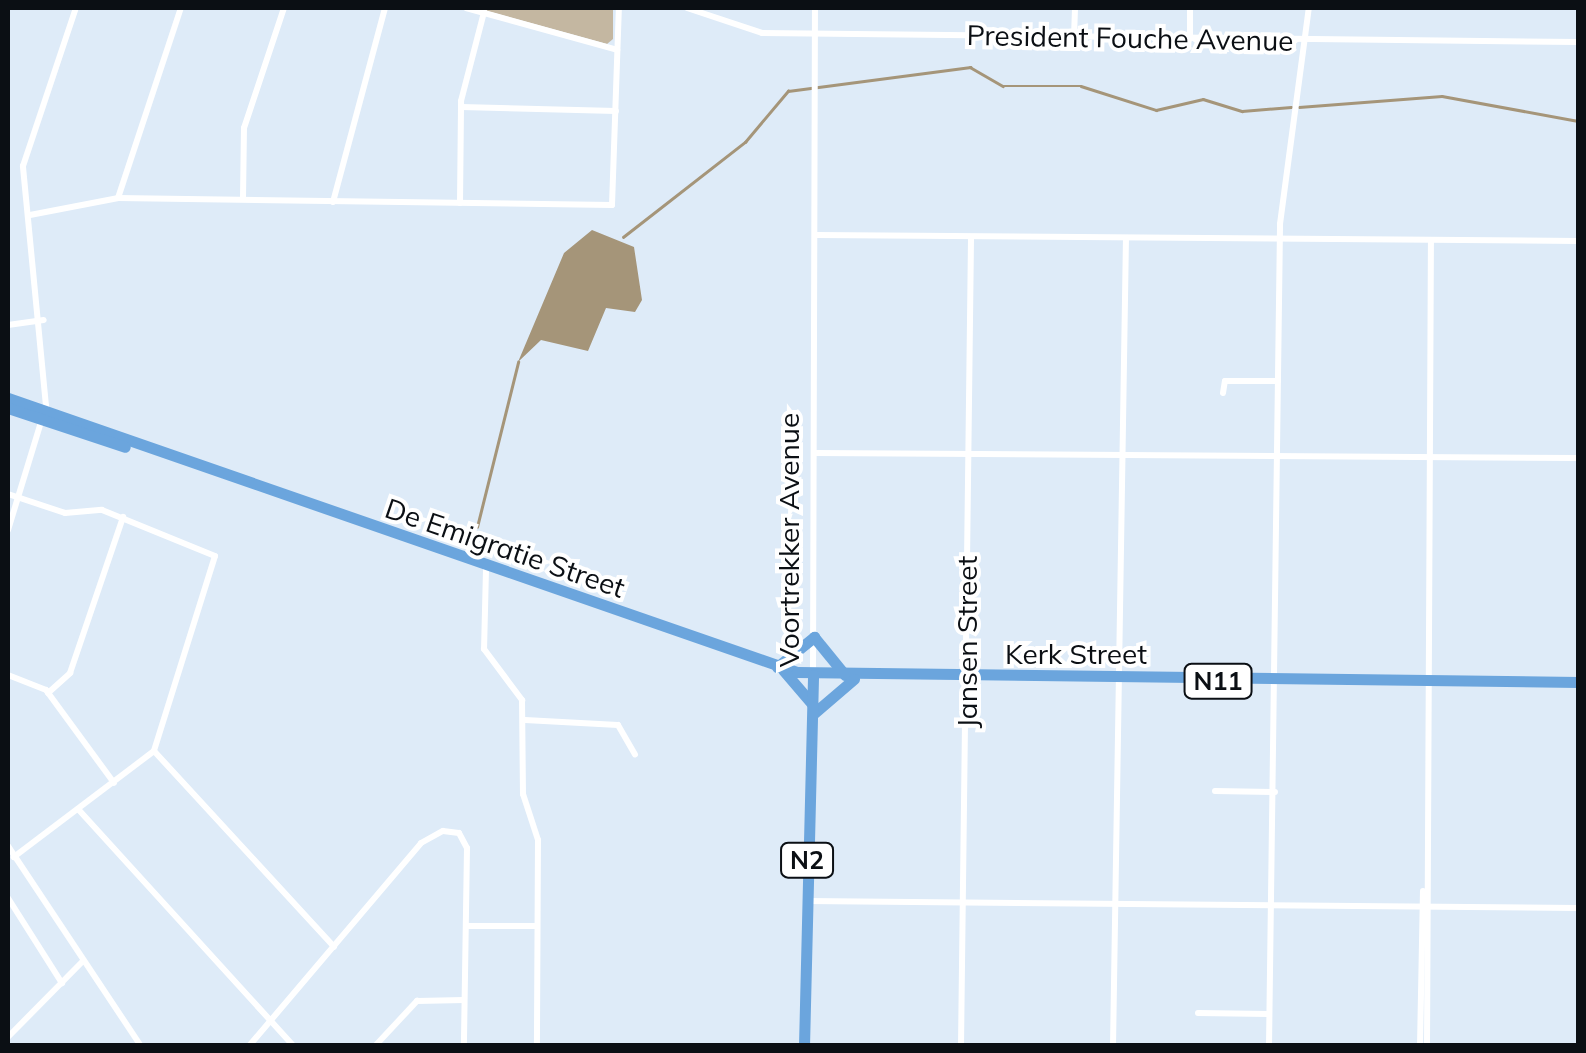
<!DOCTYPE html>
<style>
body{margin:0}
#map{position:relative;width:1586px;height:1053px;overflow:hidden;background:#deebf8;font-family:Mulish,sans-serif}
div>[style]{position:absolute}
[style*='--x']{left:calc(var(--x)*1px);top:calc(var(--y)*1px);width:calc(var(--w)*1px);rotate:calc(var(--a)*1deg)}
.green>*{inset:0;background:#c4b7a1}
.water>*{inset:0;background:#a59579}
.stream>*{height:2.5px;margin:-1.25px;padding:0 1.25px;transform-origin:1.25px;border-radius:1.25px;background:#a59579}
.street>*{height:6px;margin:-3px;padding:0 3px;transform-origin:3px;border-radius:3px;background:#fff}
.highway>*{height:11px;margin:-5.5px;padding:0 5.5px;transform-origin:5.5px;border-radius:5.5px;background:#6ba5dd}
span{translate:-50% -50%;white-space:nowrap;text-align:center;line-height:1.15;-webkit-text-stroke:8px #fff;paint-order:stroke}
.shield-label span{padding:2px 8px;background:#fff;border:2px solid;border-radius:8px;-webkit-text-stroke-width:0}
.shield-label{font-size:25px;color:#0b0f14;font-weight:700}
.street-label{font-size:28px;color:#0b0f14}
.frame{position:absolute;inset:0;border:10px solid #0b0f14;pointer-events:none}
</style>
<div id="map">
<div class="green">
<div style="clip-path:polygon(476px 8px,613px 8px,613px 39px,607px 44px)"></div>
</div>
<div class="water">
<div style="clip-path:polygon(592px 230px,634px 247px,642px 300px,635px 312px,606px 308px,588px 351px,541px 340px,518px 362px,564px 253px)"></div>
</div>
<div class="stream">
<div style="--x:1299;--y:107;--w:143;--a:-4.4"></div>
<div style="--x:1442;--y:96;--w:138;--a:10.4"></div>
<div style="--x:623;--y:237;--w:155;--a:-37.9"></div>
<div style="--x:745;--y:142;--w:67;--a:-49.9"></div>
<div style="--x:788;--y:91;--w:184;--a:-7.5"></div>
<div style="--x:970;--y:67;--w:38;--a:30"></div>
<div style="--x:1003;--y:86;--w:78;--a:0"></div>
<div style="--x:1081;--y:86;--w:79;--a:17.7"></div>
<div style="--x:1156;--y:110;--w:48;--a:-13.2"></div>
<div style="--x:1203;--y:99;--w:41;--a:17.1"></div>
<div style="--x:1242;--y:111;--w:49;--a:-4.7"></div>
<div style="--x:477;--y:527;--w:170;--a:-76"></div>
</div>
<div class="street">
<div style="--x:466;--y:8;--w:157;--a:15.5"></div>
<div style="--x:687;--y:8;--w:79;--a:18.4"></div>
<div style="--x:762;--y:33;--w:816;--a:0.63"></div>
<div style="--x:1190;--y:8;--w:30;--a:90"></div>
<div style="--x:1074;--y:37;--w:29;--a:-88"></div>
<div style="--x:461;--y:107;--w:155;--a:1.5"></div>
<div style="--x:118;--y:198;--w:200;--a:-71.7"></div>
<div style="--x:243;--y:198;--w:70;--a:-89.2"></div>
<div style="--x:244;--y:128;--w:126;--a:-71.6"></div>
<div style="--x:333;--y:202;--w:201;--a:-75"></div>
<div style="--x:460;--y:203;--w:102;--a:-89.4"></div>
<div style="--x:461;--y:101;--w:92;--a:-75.5"></div>
<div style="--x:30;--y:215;--w:90;--a:-10.9"></div>
<div style="--x:118;--y:198;--w:494;--a:0.8"></div>
<div style="--x:612;--y:205;--w:197;--a:-88"></div>
<div style="--x:817;--y:235;--w:761;--a:0.45"></div>
<div style="--x:8;--y:325;--w:36;--a:-8"></div>
<div style="--x:1223;--y:393;--w:12;--a:-81"></div>
<div style="--x:1225;--y:381;--w:53;--a:0"></div>
<div style="--x:815;--y:453;--w:763;--a:0.38"></div>
<div style="--x:8;--y:494;--w:60;--a:18.4"></div>
<div style="--x:65;--y:513;--w:37;--a:-5"></div>
<div style="--x:102;--y:510;--w:122;--a:22.2"></div>
<div style="--x:215;--y:556;--w:204;--a:107.4"></div>
<div style="--x:154;--y:751;--w:176;--a:142.9"></div>
<div style="--x:8;--y:530;--w:130;--a:-73"></div>
<div style="--x:46;--y:406;--w:241;--a:-95.5"></div>
<div style="--x:23;--y:166;--w:167;--a:-71.5"></div>
<div style="--x:486;--y:569;--w:80;--a:91.4"></div>
<div style="--x:484;--y:649;--w:64;--a:53.3"></div>
<div style="--x:522;--y:700;--w:94;--a:89.4"></div>
<div style="--x:523;--y:794;--w:48;--a:71.9"></div>
<div style="--x:538;--y:840;--w:206;--a:90.3"></div>
<div style="--x:813;--y:671;--w:663;--a:-89.83"></div>
<div style="--x:8;--y:675;--w:41;--a:21.5"></div>
<div style="--x:46;--y:690;--w:115;--a:53.8"></div>
<div style="--x:48;--y:693;--w:30;--a:-42"></div>
<div style="--x:70;--y:673;--w:165;--a:-71.2"></div>
<div style="--x:525;--y:720;--w:93;--a:3.1"></div>
<div style="--x:618;--y:725;--w:34;--a:60"></div>
<div style="--x:154;--y:751;--w:266;--a:47.4"></div>
<div style="--x:1215;--y:791;--w:60;--a:1"></div>
<div style="--x:78;--y:809;--w:321;--a:47.7"></div>
<div style="--x:8;--y:846;--w:240;--a:56.4"></div>
<div style="--x:8;--y:898;--w:101;--a:57.6"></div>
<div style="--x:807;--y:901;--w:771;--a:0.52"></div>
<div style="--x:466;--y:926;--w:71;--a:0"></div>
<div style="--x:1198;--y:1013;--w:71;--a:0.8"></div>
<div style="--x:8;--y:1037;--w:105;--a:-45.4"></div>
<div style="--x:249;--y:1046;--w:266;--a:-49.7"></div>
<div style="--x:421;--y:843;--w:25;--a:-29"></div>
<div style="--x:443;--y:831;--w:16;--a:7"></div>
<div style="--x:459;--y:833;--w:17;--a:62"></div>
<div style="--x:467;--y:848;--w:198;--a:90.9"></div>
<div style="--x:375;--y:1046;--w:62;--a:-47"></div>
<div style="--x:417;--y:1001;--w:47;--a:-1.2"></div>
<div style="--x:961;--y:1046;--w:808;--a:-89.29"></div>
<div style="--x:1113;--y:1046;--w:806;--a:-89.08"></div>
<div style="--x:1269;--y:1046;--w:822;--a:-89.23"></div>
<div style="--x:1280;--y:224;--w:218;--a:-82.4"></div>
<div style="--x:1420;--y:1046;--w:155;--a:-88.9"></div>
<div style="--x:1427;--y:1046;--w:805;--a:-89.72"></div>
</div>
<div class="highway">
<div style="--x:8;--y:398;--w:835;--a:19.15"></div>
<div style="--x:797;--y:672;--w:781;--a:0.73"></div>
<div style="--x:8;--y:408;--w:123;--a:18.4"></div>
<div style="--x:814;--y:637;--w:49;--a:50.8"></div>
<div style="--x:777;--y:667;--w:48;--a:-39"></div>
<div style="--x:783;--y:670;--w:46;--a:49.4"></div>
<div style="--x:813;--y:714;--w:54;--a:-40.5"></div>
<div style="--x:804;--y:1046;--w:371;--a:-88.6"></div>
</div>
<div class="shield-label">
<span style="left:1218px;top:681px">N11</span>
<span style="left:807px;top:860px">N2</span>
</div>
<div class="street-label">
<span style="left:1130px;top:38px;rotate:1deg">President Fouche Avenue</span>
<span style="left:789px;top:540px;rotate:-90deg">Voortrekker Avenue</span>
<span style="left:505px;top:548px;rotate:19deg">De Emigratie Street</span>
<span style="left:967px;top:642px;rotate:-90deg">Jansen Street</span>
<span style="left:1076px;top:654px">Kerk Street</span>
</div>
<div class="frame"></div>
</div>
